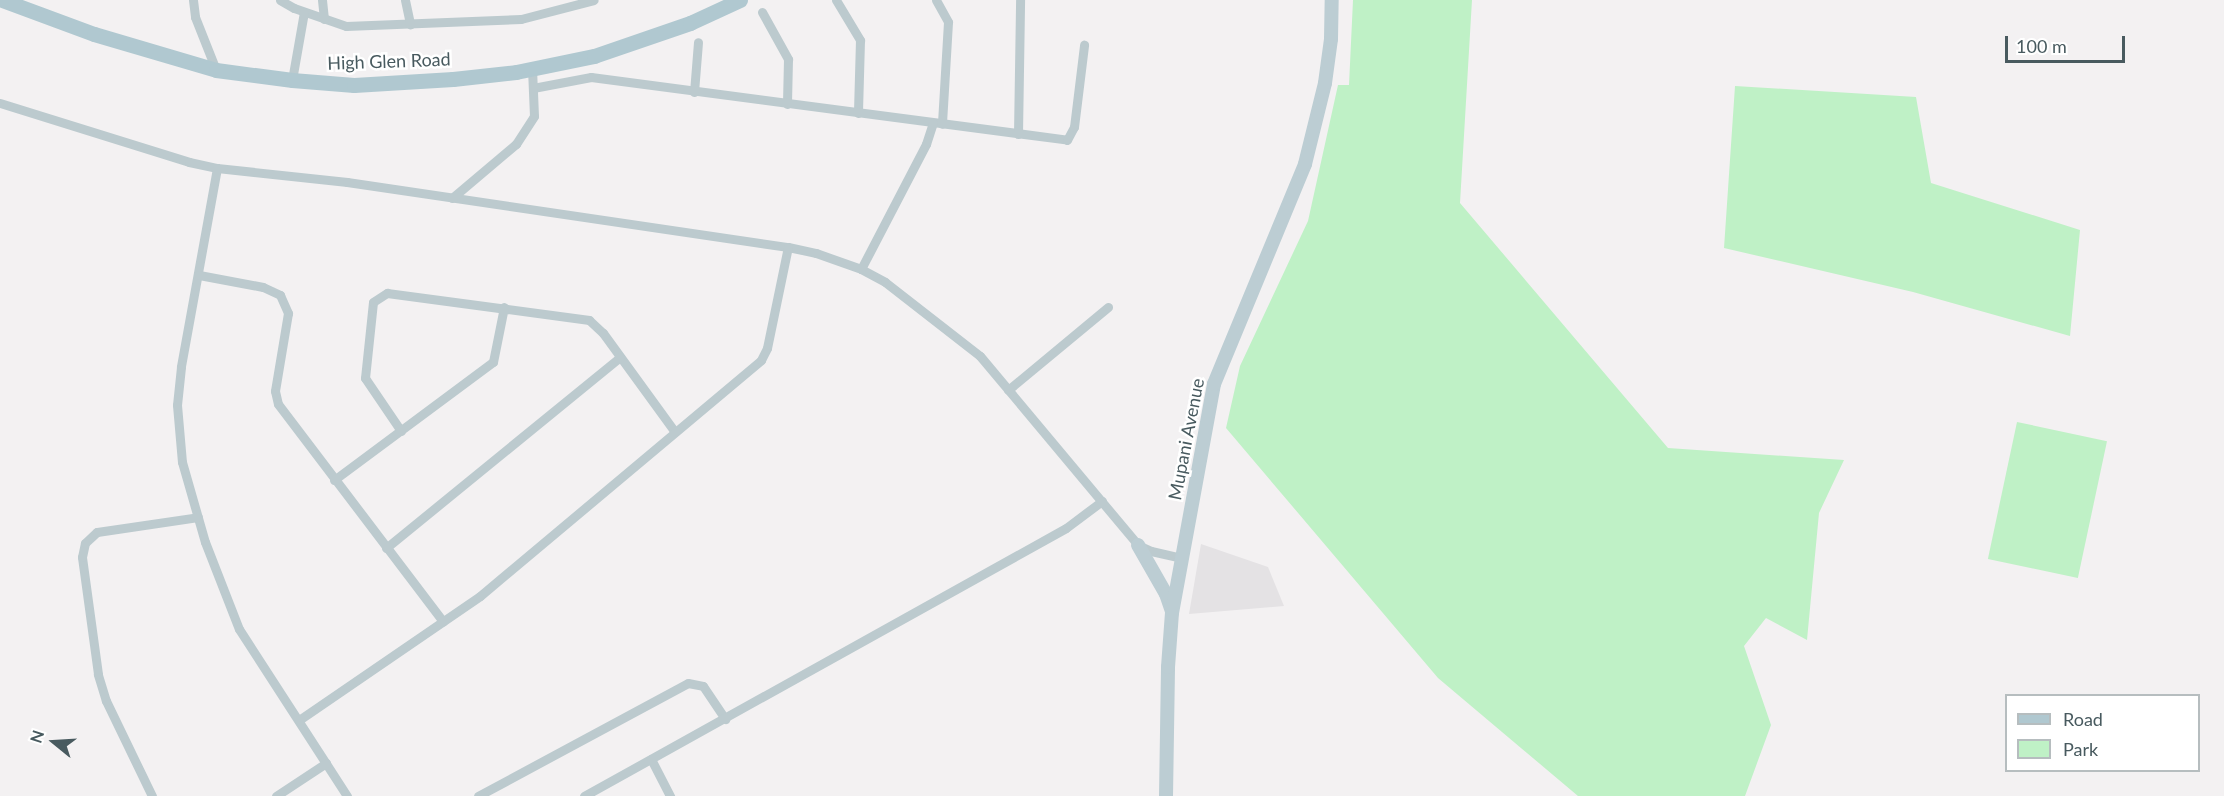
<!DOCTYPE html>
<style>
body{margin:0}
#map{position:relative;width:2224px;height:796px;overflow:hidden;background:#f3f1f2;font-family:Lato,sans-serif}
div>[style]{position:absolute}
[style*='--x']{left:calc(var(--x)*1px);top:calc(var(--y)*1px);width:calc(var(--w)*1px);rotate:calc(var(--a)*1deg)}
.education>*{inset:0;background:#e4e2e4}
.green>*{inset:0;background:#bff1c6;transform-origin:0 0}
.street>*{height:9px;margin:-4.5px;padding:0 4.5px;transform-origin:4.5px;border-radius:4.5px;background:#bccace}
.secondary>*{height:14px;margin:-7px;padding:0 7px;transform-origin:7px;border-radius:7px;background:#bccdd3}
.primary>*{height:15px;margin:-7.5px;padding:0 7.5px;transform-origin:7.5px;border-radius:7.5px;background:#b0c8d0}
span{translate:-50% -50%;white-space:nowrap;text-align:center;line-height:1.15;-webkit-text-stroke:5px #fff;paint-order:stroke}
.street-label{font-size:18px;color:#485a5f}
.legend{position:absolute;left:2005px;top:694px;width:195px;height:78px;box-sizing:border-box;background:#fff;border:2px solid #b6bdbf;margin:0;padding:8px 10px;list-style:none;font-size:18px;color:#485a5f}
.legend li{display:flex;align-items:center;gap:12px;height:30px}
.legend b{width:30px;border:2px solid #b6bdbf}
.north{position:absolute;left:24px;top:712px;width:60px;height:60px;-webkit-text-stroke:4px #fff;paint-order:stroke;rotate:288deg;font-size:16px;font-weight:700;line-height:24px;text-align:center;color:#485a5f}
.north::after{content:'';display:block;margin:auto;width:21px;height:27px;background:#485a5f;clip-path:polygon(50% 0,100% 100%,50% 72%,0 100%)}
.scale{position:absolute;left:2005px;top:36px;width:120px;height:27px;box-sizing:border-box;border:3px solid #485a5f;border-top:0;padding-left:8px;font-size:18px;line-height:21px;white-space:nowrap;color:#485a5f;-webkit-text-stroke:4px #fff;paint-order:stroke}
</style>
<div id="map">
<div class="education">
<div style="clip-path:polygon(1201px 544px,1268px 567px,1284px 606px,1189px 614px)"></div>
</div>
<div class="green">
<div style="clip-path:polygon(1353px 0,1472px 0,1460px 203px,1668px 448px,1844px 460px,1819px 513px,1807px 640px,1766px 618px,1744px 646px,1771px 725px,1745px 796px,1578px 796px,1438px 678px,1226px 428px,1240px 366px,1308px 221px,1338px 85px,1349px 85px)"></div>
<div style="clip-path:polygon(1735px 86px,1916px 97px,1931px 183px,2080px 230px,2070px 336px,1913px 292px,1724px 248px)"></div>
<div style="left:2017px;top:422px;width:92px;height:140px;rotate:12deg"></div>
</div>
<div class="street">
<div style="--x:193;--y:0;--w:17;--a:83"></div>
<div style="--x:195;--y:17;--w:57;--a:68.4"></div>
<div style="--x:280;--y:0;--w:16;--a:30"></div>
<div style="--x:294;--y:8;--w:55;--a:19.1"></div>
<div style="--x:346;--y:26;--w:175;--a:-2.3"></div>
<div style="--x:521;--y:19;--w:75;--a:-14.6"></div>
<div style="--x:322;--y:0;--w:19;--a:84"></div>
<div style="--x:405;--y:0;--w:25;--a:78"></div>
<div style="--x:836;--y:0;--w:47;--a:59"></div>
<div style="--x:860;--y:40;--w:73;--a:91.6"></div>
<div style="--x:936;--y:0;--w:25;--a:61"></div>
<div style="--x:948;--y:22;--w:102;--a:93.4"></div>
<div style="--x:762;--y:12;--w:54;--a:61"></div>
<div style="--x:788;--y:59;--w:45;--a:91.3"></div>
<div style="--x:292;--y:80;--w:69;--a:-80"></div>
<div style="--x:533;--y:88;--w:59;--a:-10.7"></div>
<div style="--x:591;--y:77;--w:480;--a:7.5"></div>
<div style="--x:1067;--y:140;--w:15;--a:-62"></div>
<div style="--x:1074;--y:127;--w:83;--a:-83"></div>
<div style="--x:694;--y:92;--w:50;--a:-85.4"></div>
<div style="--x:0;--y:103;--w:198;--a:17.3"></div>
<div style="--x:189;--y:162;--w:29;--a:12"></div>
<div style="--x:217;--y:168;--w:131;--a:6.1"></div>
<div style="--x:347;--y:182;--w:446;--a:8.4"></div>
<div style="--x:788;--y:247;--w:29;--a:12"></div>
<div style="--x:816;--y:253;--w:48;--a:19.6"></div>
<div style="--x:861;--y:269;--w:27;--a:28"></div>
<div style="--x:885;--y:282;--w:120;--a:37.9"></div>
<div style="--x:980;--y:356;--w:246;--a:50.1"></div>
<div style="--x:1138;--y:545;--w:14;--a:25"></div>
<div style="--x:1151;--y:551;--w:31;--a:13"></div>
<div style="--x:1018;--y:134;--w:134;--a:-89.1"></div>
<div style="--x:217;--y:168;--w:202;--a:100.3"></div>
<div style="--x:181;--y:367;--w:38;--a:96"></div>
<div style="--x:177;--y:405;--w:57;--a:85"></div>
<div style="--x:182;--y:462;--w:83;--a:74"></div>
<div style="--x:205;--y:542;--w:93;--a:68.7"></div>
<div style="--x:239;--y:629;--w:199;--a:57.1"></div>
<div style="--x:452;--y:198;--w:84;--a:-40.2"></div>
<div style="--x:516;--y:144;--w:33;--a:-57"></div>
<div style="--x:534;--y:116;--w:48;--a:-92.4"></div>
<div style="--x:861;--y:269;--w:141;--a:-62.5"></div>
<div style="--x:926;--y:144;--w:22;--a:-72"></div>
<div style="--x:199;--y:275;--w:65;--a:10.6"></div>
<div style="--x:263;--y:287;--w:19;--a:25"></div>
<div style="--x:280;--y:295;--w:20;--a:66"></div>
<div style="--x:288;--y:313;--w:79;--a:99.5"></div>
<div style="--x:275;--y:391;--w:13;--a:77"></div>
<div style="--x:278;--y:404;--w:273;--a:52.8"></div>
<div style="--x:1008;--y:390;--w:130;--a:-39.7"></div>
<div style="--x:401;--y:431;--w:64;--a:-124.2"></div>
<div style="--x:365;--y:378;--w:76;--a:-84"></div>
<div style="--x:373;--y:302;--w:17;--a:-33"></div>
<div style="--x:387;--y:293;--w:204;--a:7.6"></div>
<div style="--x:589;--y:320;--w:19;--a:43"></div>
<div style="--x:603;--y:333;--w:122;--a:54"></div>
<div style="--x:334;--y:480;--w:198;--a:-36.6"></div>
<div style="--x:493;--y:362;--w:56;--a:-78.7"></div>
<div style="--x:386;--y:548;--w:302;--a:-39.2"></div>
<div style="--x:299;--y:720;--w:219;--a:-34.4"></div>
<div style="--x:480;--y:596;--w:367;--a:-40"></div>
<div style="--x:761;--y:360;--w:13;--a:-63"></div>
<div style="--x:767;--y:348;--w:103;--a:-78.3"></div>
<div style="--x:651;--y:759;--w:42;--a:62.8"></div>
<div style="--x:152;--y:796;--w:106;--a:-115.8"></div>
<div style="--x:106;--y:701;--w:28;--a:-107"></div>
<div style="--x:98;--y:674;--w:118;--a:-97.8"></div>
<div style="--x:82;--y:557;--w:14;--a:-78"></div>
<div style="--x:85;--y:543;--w:16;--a:-43"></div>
<div style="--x:97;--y:532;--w:102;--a:-8.4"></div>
<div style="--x:276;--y:796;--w:60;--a:-33.4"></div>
<div style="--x:478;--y:796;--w:238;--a:-28.3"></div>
<div style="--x:688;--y:683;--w:15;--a:11"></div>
<div style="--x:703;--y:686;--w:40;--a:56"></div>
<div style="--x:584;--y:796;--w:551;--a:-29.07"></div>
<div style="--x:1066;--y:528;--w:45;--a:-36.9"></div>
</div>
<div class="secondary">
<div style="--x:1138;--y:545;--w:56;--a:60.3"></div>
<div style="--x:1166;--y:594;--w:18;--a:71"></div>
<div style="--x:1166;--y:796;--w:129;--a:-89.1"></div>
<div style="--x:1168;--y:667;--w:54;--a:-85.8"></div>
<div style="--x:1172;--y:613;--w:233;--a:-79.6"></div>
<div style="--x:1214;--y:384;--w:238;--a:-67.5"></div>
<div style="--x:1305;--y:164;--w:83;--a:-76.1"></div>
<div style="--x:1325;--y:83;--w:44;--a:-82.2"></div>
<div style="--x:1331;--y:39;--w:39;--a:-89"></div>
</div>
<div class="primary">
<div style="--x:2;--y:0;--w:98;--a:20.3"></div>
<div style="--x:94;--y:34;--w:127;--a:16.4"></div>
<div style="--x:216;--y:70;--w:77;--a:7.5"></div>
<div style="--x:292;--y:80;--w:62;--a:4.6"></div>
<div style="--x:354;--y:85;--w:99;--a:-3.5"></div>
<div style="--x:453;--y:79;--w:63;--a:-6.3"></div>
<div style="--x:516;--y:72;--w:80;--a:-11.6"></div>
<div style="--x:594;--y:56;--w:102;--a:-19"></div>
<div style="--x:690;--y:23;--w:55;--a:-24.7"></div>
</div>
<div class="street-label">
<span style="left:389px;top:61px;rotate:-2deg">High Glen Road</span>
<span style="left:1186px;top:439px;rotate:-79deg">Mupani Avenue</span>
</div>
<ul class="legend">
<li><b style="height:8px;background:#b0c8d0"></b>Road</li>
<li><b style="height:16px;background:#bff1c6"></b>Park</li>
</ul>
<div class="north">N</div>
<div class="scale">100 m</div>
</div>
